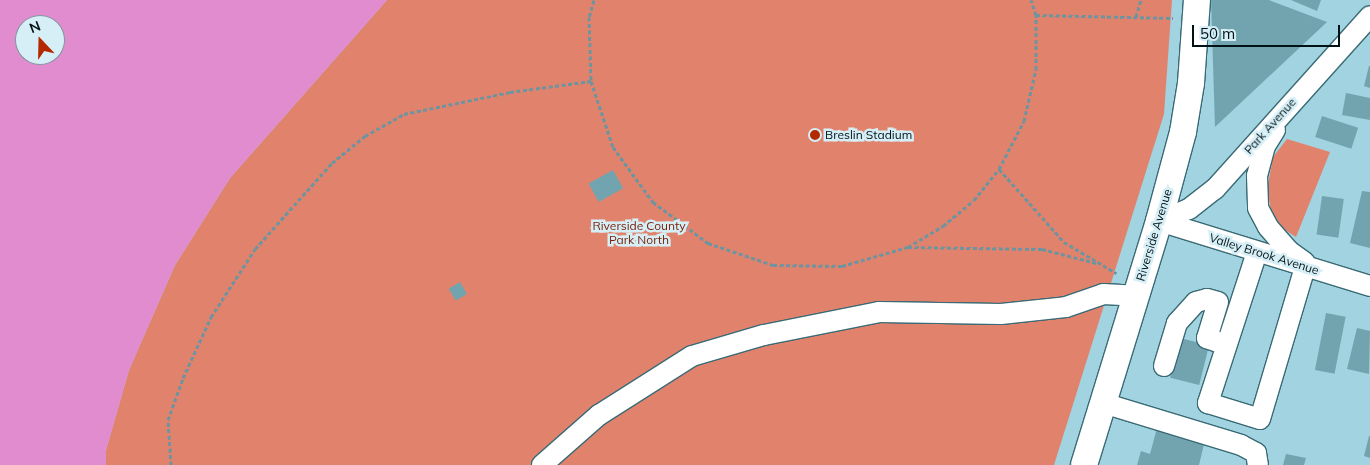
<!DOCTYPE html>
<style>
body{margin:0}
#map{position:relative;width:1370px;height:465px;overflow:hidden;background:#a1d3e0;font-family:Mulish,sans-serif}
div>[style]{position:absolute}
[style*='--x']{left:calc(var(--x)*1px);top:calc(var(--y)*1px);width:calc(var(--w)*1px);rotate:calc(var(--a)*1deg)}
.green>*{inset:0;background:#e1836c}
.water>*{inset:0;background:#e18ccf}
.building>*{inset:0;background:#72a4b0;transform-origin:0 0}
.path>*{height:3px;margin-top:-1.5px;transform-origin:0;background:repeating-linear-gradient(90deg,#6d949f 0 4px,transparent 0 6.5px)}
.roads{filter:drop-shadow(1px 0 #396a75) drop-shadow(-1px 0 #396a75) drop-shadow(0 1px #396a75) drop-shadow(0 -1px #396a75)}
.minor>*{height:20px;margin:-10px;padding:0 10px;transform-origin:10px;border-radius:10px;background:#fff}
.major>*{height:26px;margin:-13px;padding:0 13px;transform-origin:13px;border-radius:13px;background:#fff}
.dots>*{width:14px;height:14px;translate:-50% -50%;box-sizing:border-box;border:2px solid #d6eff6;border-radius:50%}
span{translate:-50% -50%;white-space:nowrap;text-align:center;line-height:1.15;-webkit-text-stroke:5px #d6eff6;paint-order:stroke}
.street-label{font-size:12px;color:#011217}
.poi-label{font-size:12px;color:#011217}
.left{translate:0 -50%;text-align:left}
.park-label{font-size:12px;color:#791d05}
.north{position:absolute;left:15px;top:15px;width:50px;height:50px;box-sizing:border-box;background:#d6eff6;border:1px solid #81979d;border-radius:50%;rotate:339deg;font-size:14px;font-weight:700;line-height:20px;text-align:center;color:#011217}
.north::after{content:'';display:block;margin:auto;width:18px;height:22px;background:#b42a00;clip-path:polygon(50% 0,100% 100%,50% 72%,0 100%)}
.scale{position:absolute;left:1192px;top:25px;width:148px;height:22px;box-sizing:border-box;border:2px solid #011217;border-top:0;padding-left:6px;font-size:15px;line-height:18px;white-space:nowrap;color:#011217;-webkit-text-stroke:4px #d6eff6;paint-order:stroke}
</style>
<div id="map">
<div class="green">
<div style="clip-path:polygon(387px 0,1172px 0,1164px 114px,1054px 465px,106px 465px,106px 450px,129px 370px,175px 265px,230px 178px)"></div>
<div style="clip-path:polygon(1287px 139px,1330px 152px,1296px 237px,1282px 228px,1271px 210px,1267px 190px,1273px 157px)"></div>
</div>
<div class="water">
<div style="clip-path:polygon(evenodd,0 0,387px 0,230px 178px,175px 265px,129px 370px,106px 450px,106px 465px,0 465px,0 0,25px 25px,55px 25px,55px 55px,25px 55px,25px 25px)"></div>
</div>
<div class="building">
<div style="clip-path:polygon(1211px 0,1269px 0,1327px 22px,1215px 127px)"></div>
<div style="clip-path:polygon(1291px 0,1321px 0,1317px 11px)"></div>
<div style="clip-path:polygon(1369px 66px,1370px 66px,1370px 88px,1364px 86px)"></div>
<div style="clip-path:polygon(1346px 93px,1370px 98px,1370px 120px,1342px 115px)"></div>
<div style="left:1322px;top:116px;width:38px;height:22px;rotate:18deg"></div>
<div style="left:613px;top:170px;width:21px;height:28px;rotate:61deg"></div>
<div style="clip-path:polygon(1362px 191px,1370px 192px,1370px 248px,1350px 243px)"></div>
<div style="left:1322px;top:196px;width:22px;height:39px;rotate:8deg"></div>
<div style="left:460px;top:282px;width:14px;height:13px;rotate:60deg"></div>
<div style="left:1326px;top:313px;width:20px;height:58px;rotate:11deg"></div>
<div style="clip-path:polygon(1357px 328px,1370px 331px,1369px 374px,1347px 369px)"></div>
<div style="left:1180px;top:338px;width:30px;height:41px;rotate:14deg"></div>
<div style="clip-path:polygon(1157px 428px,1205px 440px,1199px 465px,1137px 465px,1141px 451px,1150px 454px)"></div>
<div style="clip-path:polygon(1369px 436px,1370px 436px,1370px 458px,1364px 456px)"></div>
<div style="clip-path:polygon(1286px 454px,1306px 458px,1304px 465px,1283px 465px)"></div>
</div>
<div class="path">
<div style="--x:594;--y:0;--w:18;--a:106"></div>
<div style="--x:589;--y:17;--w:64;--a:88.2"></div>
<div style="--x:591;--y:81;--w:70;--a:71.6"></div>
<div style="--x:613;--y:147;--w:68;--a:54"></div>
<div style="--x:653;--y:202;--w:69;--a:36.7"></div>
<div style="--x:708;--y:243;--w:69;--a:18.7"></div>
<div style="--x:773;--y:265;--w:69;--a:0.8"></div>
<div style="--x:842;--y:266;--w:69;--a:-16.1"></div>
<div style="--x:908;--y:247;--w:41;--a:-31"></div>
<div style="--x:943;--y:226;--w:40;--a:-40"></div>
<div style="--x:974;--y:200;--w:40;--a:-51"></div>
<div style="--x:999;--y:169;--w:54;--a:-62.5"></div>
<div style="--x:1024;--y:121;--w:53;--a:-77"></div>
<div style="--x:1036;--y:69;--w:54;--a:-90"></div>
<div style="--x:1036;--y:15;--w:16;--a:-108"></div>
<div style="--x:1036;--y:15;--w:137;--a:1.3"></div>
<div style="--x:1136;--y:17;--w:18;--a:-74"></div>
<div style="--x:999;--y:169;--w:98;--a:48.3"></div>
<div style="--x:1064;--y:242;--w:61;--a:30.8"></div>
<div style="--x:908;--y:247;--w:134;--a:0.9"></div>
<div style="--x:1042;--y:249;--w:56;--a:14.5"></div>
<div style="--x:171;--y:465;--w:45;--a:-93.8"></div>
<div style="--x:168;--y:420;--w:45;--a:-70.3"></div>
<div style="--x:183;--y:378;--w:67;--a:-65.3"></div>
<div style="--x:211;--y:317;--w:81;--a:-57.1"></div>
<div style="--x:255;--y:249;--w:115;--a:-48.2"></div>
<div style="--x:332;--y:163;--w:43;--a:-39.3"></div>
<div style="--x:365;--y:136;--w:45;--a:-29.4"></div>
<div style="--x:404;--y:114;--w:108;--a:-11.7"></div>
<div style="--x:510;--y:92;--w:82;--a:-7.7"></div>
</div>
<div class="roads">
<div class="minor">
<div style="--x:1275;--y:130;--w:19;--a:122"></div>
<div style="--x:1265;--y:146;--w:31;--a:105"></div>
<div style="--x:1257;--y:176;--w:32;--a:88"></div>
<div style="--x:1258;--y:208;--w:21;--a:62"></div>
<div style="--x:1268;--y:227;--w:32;--a:49"></div>
<div style="--x:1289;--y:251;--w:19;--a:36"></div>
<div style="--x:1159;--y:221;--w:32;--a:-22"></div>
<div style="--x:1189;--y:209;--w:33;--a:-38"></div>
<div style="--x:1215;--y:189;--w:232;--a:-48.1"></div>
<div style="--x:1159;--y:221;--w:221;--a:17.1"></div>
<div style="--x:1257;--y:252;--w:159;--a:108"></div>
<div style="--x:1208;--y:403;--w:54;--a:17.1"></div>
<div style="--x:1260;--y:419;--w:159;--a:-73.5"></div>
<div style="--x:1164;--y:366;--w:45;--a:-73.2"></div>
<div style="--x:1177;--y:323;--w:28;--a:-48"></div>
<div style="--x:1196;--y:302;--w:11;--a:-15"></div>
<div style="--x:1207;--y:299;--w:11;--a:15"></div>
<div style="--x:1218;--y:302;--w:38;--a:107"></div>
<div style="--x:1207;--y:338;--w:20;--a:20"></div>
<div style="--x:1103;--y:403;--w:144;--a:16.9"></div>
<div style="--x:1241;--y:445;--w:17;--a:28"></div>
<div style="--x:1256;--y:453;--w:12;--a:81"></div>
<div style="--x:542;--y:465;--w:76;--a:-41.3"></div>
<div style="--x:599;--y:415;--w:110;--a:-32.4"></div>
<div style="--x:692;--y:356;--w:75;--a:-16.3"></div>
<div style="--x:764;--y:335;--w:117;--a:-11.3"></div>
<div style="--x:879;--y:312;--w:122;--a:0.9"></div>
<div style="--x:1001;--y:314;--w:65;--a:-6.1"></div>
<div style="--x:1066;--y:307;--w:39;--a:-19"></div>
<div style="--x:1103;--y:294;--w:33;--a:3"></div>
</div>
<div class="major">
<div style="--x:1084;--y:465;--w:255;--a:-72.9"></div>
<div style="--x:1159;--y:221;--w:92;--a:-74.9"></div>
<div style="--x:1183;--y:132;--w:50;--a:-80.7"></div>
<div style="--x:1191;--y:83;--w:83;--a:-85.9"></div>
</div>
</div>
<div class="dots">
<div style="left:815px;top:135px;background:#b42a00"></div>
</div>
<div class="street-label">
<span style="left:1270px;top:126px;rotate:-48deg">Park Avenue</span>
<span style="left:1154px;top:235px;rotate:-73deg">Riverside Avenue</span>
<span style="left:1264px;top:254px;rotate:17deg">Valley Brook Avenue</span>
</div>
<div class="poi-label">
<span class="left" style="left:825px;top:135px">Breslin Stadium</span>
</div>
<div class="park-label">
<span style="left:639px;top:233px">Riverside County<br>Park North</span>
</div>
<div class="north">N</div>
<div class="scale">50 m</div>
</div>
